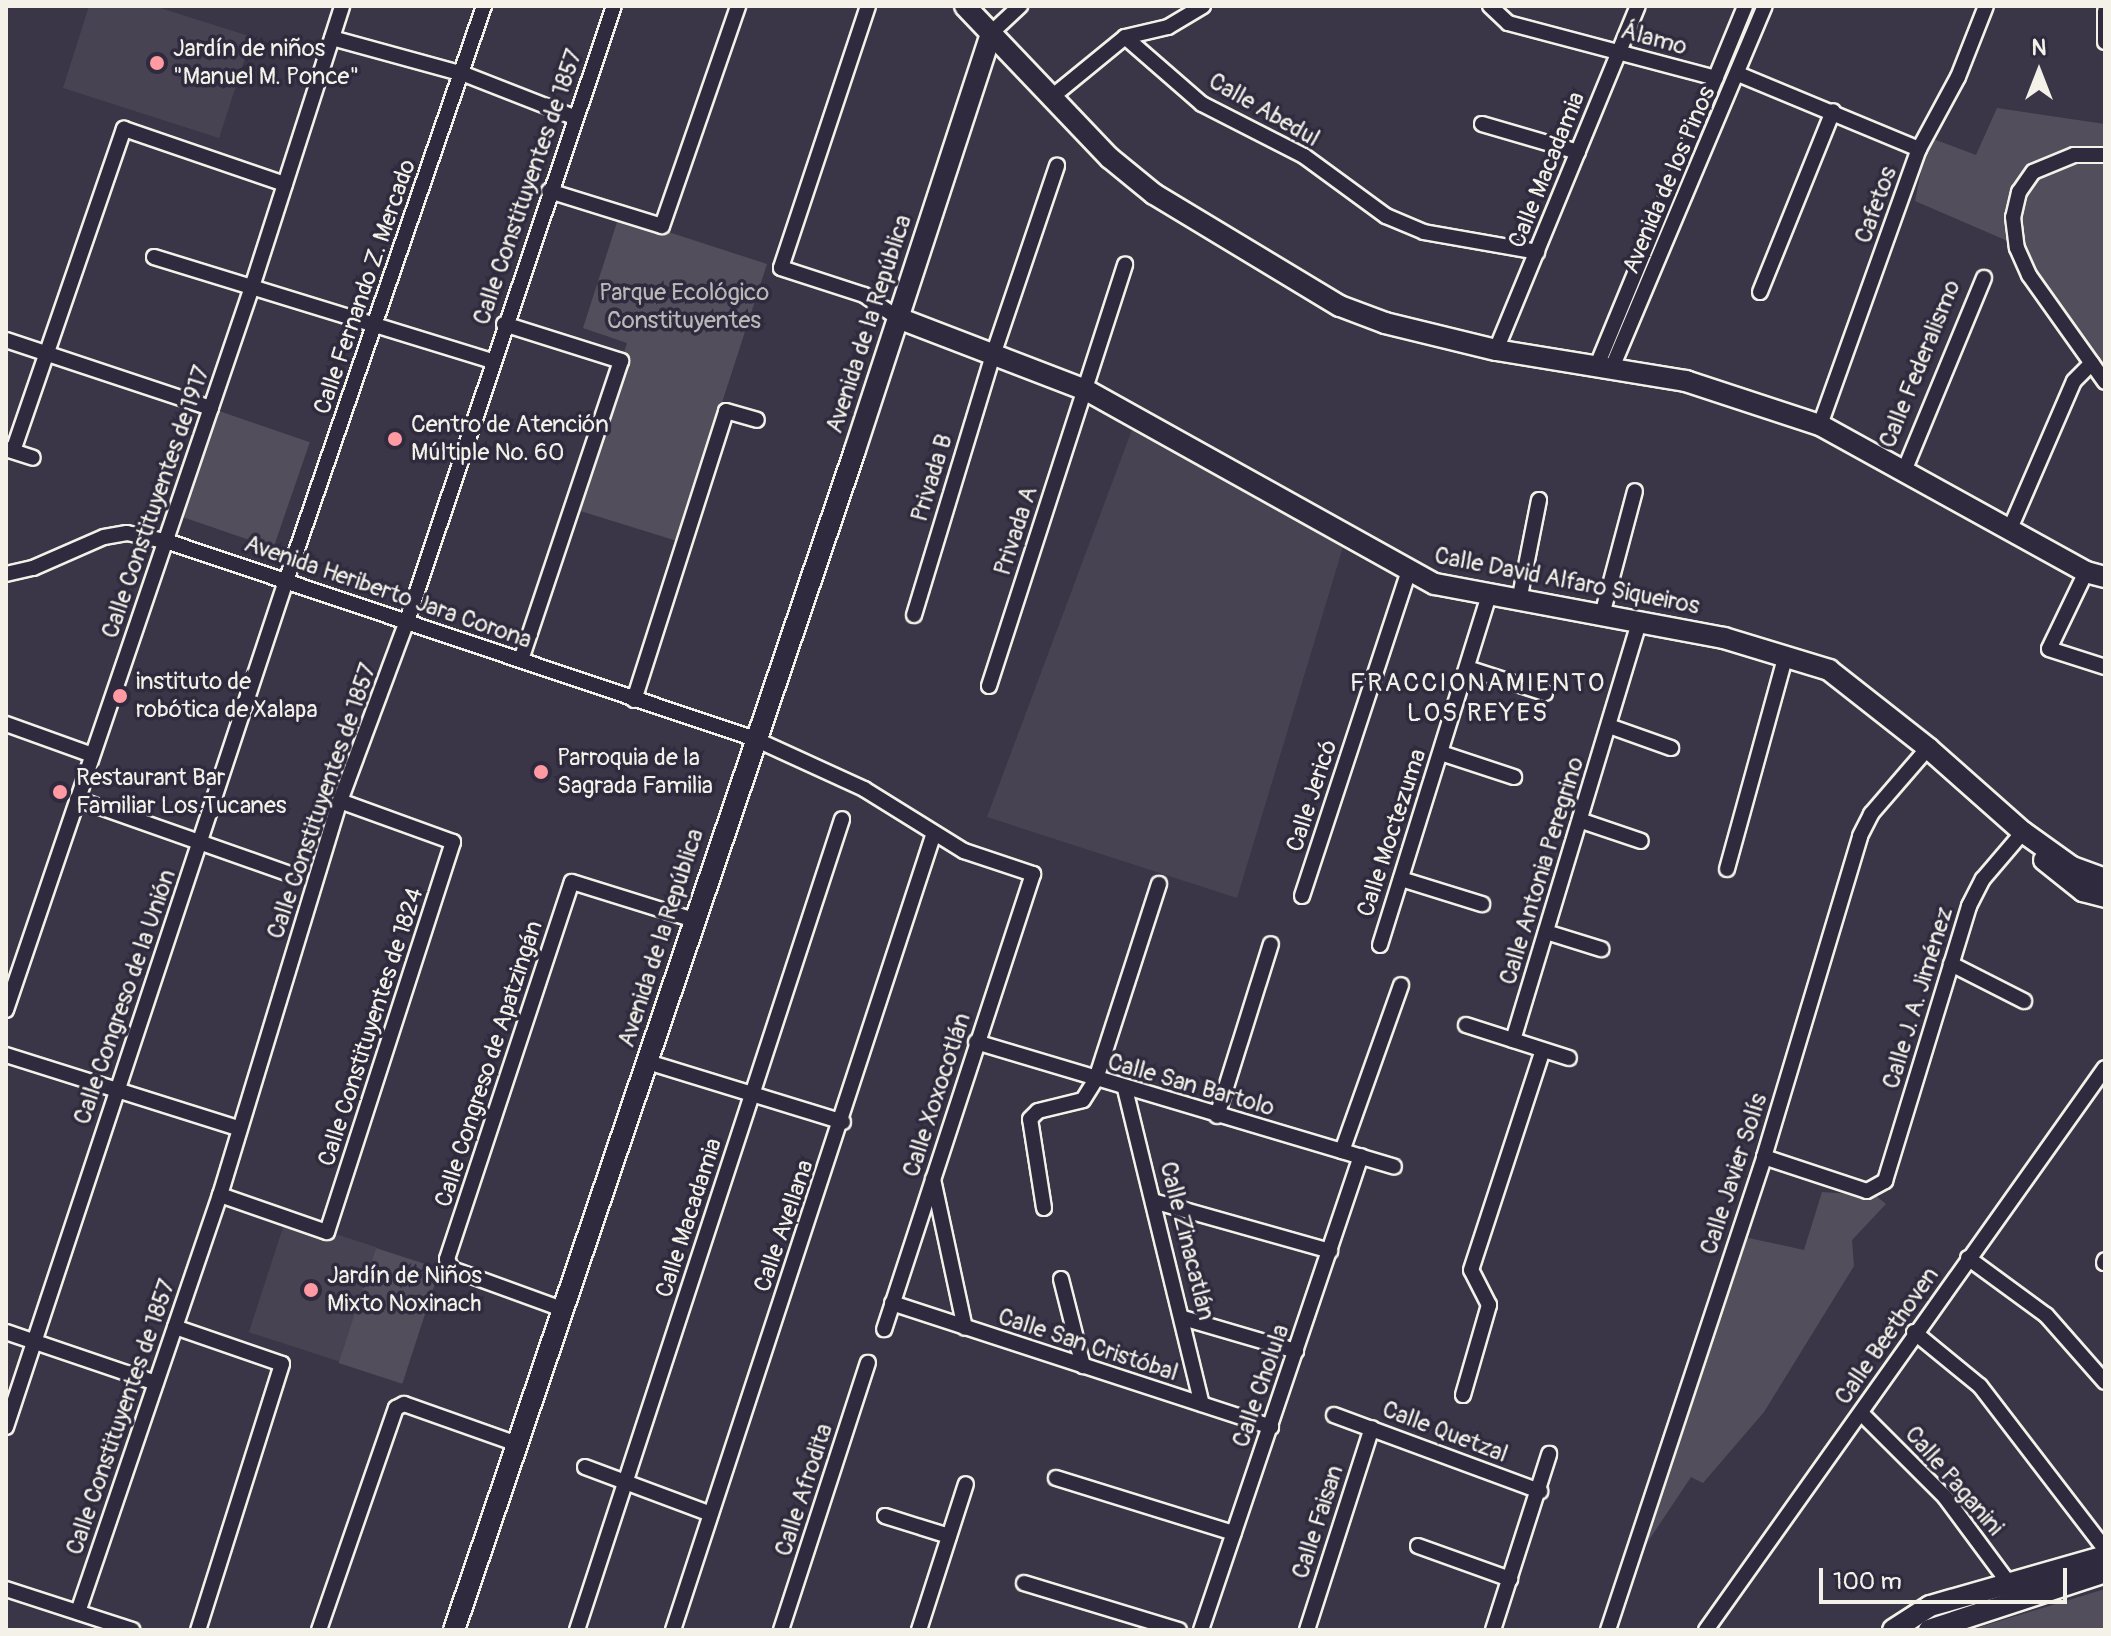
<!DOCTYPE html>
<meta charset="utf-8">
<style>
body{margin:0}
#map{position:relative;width:2111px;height:1636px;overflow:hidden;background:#3b3647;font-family:Pangolin,sans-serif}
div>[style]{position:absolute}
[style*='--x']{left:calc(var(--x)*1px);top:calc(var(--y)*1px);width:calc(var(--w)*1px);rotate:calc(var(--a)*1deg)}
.built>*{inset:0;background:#484352;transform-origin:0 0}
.green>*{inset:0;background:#534e5c;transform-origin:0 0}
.roads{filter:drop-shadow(2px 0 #f4f1e8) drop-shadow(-2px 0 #f4f1e8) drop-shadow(0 2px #f4f1e8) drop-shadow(0 -2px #f4f1e8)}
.street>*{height:14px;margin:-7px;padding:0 7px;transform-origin:7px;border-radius:7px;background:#2f2a3d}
.secondary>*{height:20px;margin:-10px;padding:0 10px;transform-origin:10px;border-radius:10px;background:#2f2a3d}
.dots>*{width:22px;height:22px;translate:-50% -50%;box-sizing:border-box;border:4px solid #2f2a3d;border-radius:50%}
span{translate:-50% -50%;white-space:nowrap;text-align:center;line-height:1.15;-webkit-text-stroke:7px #2f2a3d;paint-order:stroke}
.street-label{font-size:24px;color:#f4f1e8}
.poi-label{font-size:24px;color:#f4f1e8}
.left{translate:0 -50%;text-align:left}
.park-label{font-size:24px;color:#bcb8b7}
.neighbourhood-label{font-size:26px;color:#f4f1e8;letter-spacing:2px}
.frame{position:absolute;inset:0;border:8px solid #f4f1e8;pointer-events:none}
.north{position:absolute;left:1999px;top:32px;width:80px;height:80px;-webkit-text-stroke:6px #2f2a3d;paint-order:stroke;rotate:0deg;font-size:22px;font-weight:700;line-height:32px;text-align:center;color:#f4f1e8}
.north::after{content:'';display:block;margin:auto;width:28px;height:36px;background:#f4f1e8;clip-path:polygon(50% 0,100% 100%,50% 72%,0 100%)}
.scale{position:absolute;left:1819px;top:1568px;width:248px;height:36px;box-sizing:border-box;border:4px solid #f4f1e8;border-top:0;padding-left:10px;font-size:24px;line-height:28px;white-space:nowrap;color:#f4f1e8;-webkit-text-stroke:6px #2f2a3d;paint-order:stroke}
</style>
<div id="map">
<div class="built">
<div style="clip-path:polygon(89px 6px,154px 6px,252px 37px,219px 138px,63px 88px)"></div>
<div style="clip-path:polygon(1133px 427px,1343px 547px,1237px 898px,987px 817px)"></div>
<div style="left:286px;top:1218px;width:95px;height:120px;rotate:18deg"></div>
</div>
<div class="green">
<div style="clip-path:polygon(1997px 108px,2105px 124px,2105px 377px,2010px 242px,1915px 201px,1928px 137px,1976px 155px)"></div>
<div style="clip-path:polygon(619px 216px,767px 264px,677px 541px,574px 509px,627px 343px,583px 328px)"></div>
<div style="left:219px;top:411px;width:96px;height:112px;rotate:19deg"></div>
<div style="clip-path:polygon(1822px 1192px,1876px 1196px,1886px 1204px,1852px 1240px,1854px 1266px,1764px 1412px,1703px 1483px,1691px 1477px,1637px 1558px,1744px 1237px,1804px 1250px)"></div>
<div style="left:376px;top:1248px;width:67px;height:121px;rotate:18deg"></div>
<div style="clip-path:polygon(2105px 1589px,2105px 1630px,1970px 1630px)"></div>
</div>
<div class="roads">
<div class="street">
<div style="--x:868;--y:6;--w:276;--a:108.4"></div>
<div style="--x:781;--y:268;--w:87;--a:18"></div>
<div style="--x:864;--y:295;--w:41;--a:34.1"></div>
<div style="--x:1490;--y:6;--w:25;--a:43"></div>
<div style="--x:1508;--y:23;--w:215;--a:14.8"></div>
<div style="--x:2105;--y:11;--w:31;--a:90"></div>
<div style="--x:991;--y:33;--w:40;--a:-43"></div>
<div style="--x:1125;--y:37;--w:102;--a:41"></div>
<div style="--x:1202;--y:104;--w:114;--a:27"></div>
<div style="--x:1304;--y:156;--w:102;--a:36.2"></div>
<div style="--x:1386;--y:216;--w:41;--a:22.8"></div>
<div style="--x:1424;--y:232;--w:115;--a:10"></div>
<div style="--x:332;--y:38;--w:137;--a:15.3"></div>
<div style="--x:464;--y:74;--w:118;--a:21.4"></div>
<div style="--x:1738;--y:74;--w:196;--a:22.5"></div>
<div style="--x:1053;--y:96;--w:93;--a:-39.3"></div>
<div style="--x:1125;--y:37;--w:44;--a:-13.1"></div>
<div style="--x:1168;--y:27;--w:41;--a:-31"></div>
<div style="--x:1482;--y:124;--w:100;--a:16.3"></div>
<div style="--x:2105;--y:155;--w:31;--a:180"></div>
<div style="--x:2074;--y:155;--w:44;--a:157.5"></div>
<div style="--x:2033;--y:172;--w:24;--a:125"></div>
<div style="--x:2019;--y:192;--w:26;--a:103"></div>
<div style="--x:2013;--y:217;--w:31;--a:83"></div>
<div style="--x:2017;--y:248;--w:30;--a:66"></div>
<div style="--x:2029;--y:275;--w:131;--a:54.6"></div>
<div style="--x:549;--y:191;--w:118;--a:17.2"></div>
<div style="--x:662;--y:226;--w:233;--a:-70.9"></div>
<div style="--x:154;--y:257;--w:354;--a:17.1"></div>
<div style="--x:1760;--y:292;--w:195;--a:-68"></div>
<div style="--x:504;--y:324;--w:123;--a:17.5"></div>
<div style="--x:621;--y:361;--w:315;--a:108.5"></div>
<div style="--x:6;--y:340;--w:216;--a:18.4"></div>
<div style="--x:1496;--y:350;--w:372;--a:-67.6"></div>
<div style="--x:1596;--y:368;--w:391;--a:-67.6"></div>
<div style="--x:1611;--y:370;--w:395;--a:-67.1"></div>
<div style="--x:1820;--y:425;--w:293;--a:-70.3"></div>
<div style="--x:1919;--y:149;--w:82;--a:-61.6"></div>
<div style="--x:1958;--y:77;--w:76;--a:-68.5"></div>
<div style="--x:6;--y:449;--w:28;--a:18"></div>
<div style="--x:13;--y:451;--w:341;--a:-71"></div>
<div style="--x:124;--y:129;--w:170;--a:18.9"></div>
<div style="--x:1904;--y:471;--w:209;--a:-67.5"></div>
<div style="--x:2009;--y:531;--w:163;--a:-66.6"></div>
<div style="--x:2074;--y:381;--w:25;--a:-45"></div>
<div style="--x:2086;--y:572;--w:85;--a:115.7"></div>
<div style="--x:2049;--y:649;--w:59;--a:17.8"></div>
<div style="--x:6;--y:574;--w:28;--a:-13"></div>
<div style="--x:33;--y:568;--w:77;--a:-23.6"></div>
<div style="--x:104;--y:537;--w:23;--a:-10"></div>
<div style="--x:127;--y:533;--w:40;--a:12"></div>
<div style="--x:166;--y:541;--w:621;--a:18.58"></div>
<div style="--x:755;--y:739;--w:120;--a:24.6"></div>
<div style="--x:864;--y:789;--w:118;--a:31.8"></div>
<div style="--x:964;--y:851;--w:73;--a:18.4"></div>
<div style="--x:1033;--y:874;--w:479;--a:108.1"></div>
<div style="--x:1519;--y:601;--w:103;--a:-78.8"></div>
<div style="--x:914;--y:615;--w:272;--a:-73.1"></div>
<div style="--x:993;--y:355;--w:200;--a:-71.3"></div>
<div style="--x:1602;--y:615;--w:128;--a:-75.1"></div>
<div style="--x:1467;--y:668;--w:82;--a:17.8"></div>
<div style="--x:989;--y:686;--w:443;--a:-72.1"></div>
<div style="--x:634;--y:700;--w:303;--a:-72.3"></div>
<div style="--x:726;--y:411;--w:32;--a:16"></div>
<div style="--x:6;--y:724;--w:91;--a:19.8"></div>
<div style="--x:1609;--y:726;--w:66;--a:19.5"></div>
<div style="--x:1441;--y:753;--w:77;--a:18.2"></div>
<div style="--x:77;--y:799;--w:226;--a:19.4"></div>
<div style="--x:1582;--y:821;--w:62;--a:18.7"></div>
<div style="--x:1727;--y:869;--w:222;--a:-74.6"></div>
<div style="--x:1401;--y:879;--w:85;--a:17.2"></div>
<div style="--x:1302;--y:896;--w:339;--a:-71.8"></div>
<div style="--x:1546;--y:932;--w:58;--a:17.2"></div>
<div style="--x:1380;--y:945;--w:366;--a:-72.7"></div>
<div style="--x:1951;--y:964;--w:82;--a:26.9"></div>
<div style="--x:6;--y:1010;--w:764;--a:-71.21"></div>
<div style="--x:252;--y:287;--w:295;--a:-72.2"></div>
<div style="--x:1466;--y:1025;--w:108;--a:17.8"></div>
<div style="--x:1513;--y:1040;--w:437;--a:-73.2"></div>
<div style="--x:976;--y:1042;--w:436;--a:16.6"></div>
<div style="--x:6;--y:1055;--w:245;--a:17.5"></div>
<div style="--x:648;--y:1062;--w:204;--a:17.1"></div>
<div style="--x:1125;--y:1089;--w:324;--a:76.3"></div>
<div style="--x:1217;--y:1116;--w:180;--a:-72.6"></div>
<div style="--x:1342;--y:1151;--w:176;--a:-70.4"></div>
<div style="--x:1764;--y:1157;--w:108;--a:18.3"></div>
<div style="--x:1867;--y:1191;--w:21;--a:-29"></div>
<div style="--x:1885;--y:1181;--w:288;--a:-73"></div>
<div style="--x:1969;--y:906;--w:30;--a:-63"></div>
<div style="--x:1983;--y:879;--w:62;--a:-49.6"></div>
<div style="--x:933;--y:1179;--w:152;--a:77.9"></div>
<div style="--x:220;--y:1195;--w:113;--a:19.1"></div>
<div style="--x:327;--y:1232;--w:410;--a:-72.1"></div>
<div style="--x:453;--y:842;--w:120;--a:-160.1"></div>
<div style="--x:1156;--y:1202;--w:181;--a:15.7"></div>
<div style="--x:1044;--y:1208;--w:90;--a:-98.9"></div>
<div style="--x:1030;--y:1119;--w:11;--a:-45"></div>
<div style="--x:1038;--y:1111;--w:46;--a:-13.7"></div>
<div style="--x:1083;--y:1100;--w:25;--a:-58"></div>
<div style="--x:1096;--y:1079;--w:205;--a:-72.1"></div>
<div style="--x:1968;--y:1258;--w:97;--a:36.2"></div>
<div style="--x:2046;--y:1315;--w:89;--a:48.6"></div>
<div style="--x:2104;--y:1263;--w:3;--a:-72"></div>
<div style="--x:1061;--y:1279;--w:90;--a:75.8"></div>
<div style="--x:892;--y:1303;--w:399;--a:18.1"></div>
<div style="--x:562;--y:1309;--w:117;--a:-160"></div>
<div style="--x:452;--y:1269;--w:11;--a:-117"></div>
<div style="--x:447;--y:1259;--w:397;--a:-71.7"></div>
<div style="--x:572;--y:882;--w:128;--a:17.3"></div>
<div style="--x:1183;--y:1318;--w:118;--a:16.3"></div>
<div style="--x:175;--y:1327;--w:113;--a:19.1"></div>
<div style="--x:282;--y:1364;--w:279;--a:107.5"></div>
<div style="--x:6;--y:1332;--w:158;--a:18.8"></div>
<div style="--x:1914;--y:1332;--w:85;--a:39.3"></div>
<div style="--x:1980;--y:1386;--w:205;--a:52.5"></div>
<div style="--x:1463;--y:1395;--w:94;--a:-73.9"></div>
<div style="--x:1489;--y:1305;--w:39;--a:-117"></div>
<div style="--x:1471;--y:1270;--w:231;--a:-71.9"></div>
<div style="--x:1861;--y:1413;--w:119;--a:45"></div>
<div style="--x:1945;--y:1497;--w:106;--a:53.5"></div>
<div style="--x:1334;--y:1415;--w:220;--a:20.3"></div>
<div style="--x:6;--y:1427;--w:891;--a:-71.69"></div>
<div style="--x:286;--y:581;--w:608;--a:-71"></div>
<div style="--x:585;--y:1467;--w:134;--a:20.5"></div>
<div style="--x:1056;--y:1478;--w:186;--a:17.2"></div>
<div style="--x:885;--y:1516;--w:67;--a:17.4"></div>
<div style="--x:1418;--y:1546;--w:98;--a:19.7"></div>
<div style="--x:1024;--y:1583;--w:162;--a:16.9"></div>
<div style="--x:6;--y:1589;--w:133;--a:18"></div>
<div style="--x:78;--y:1612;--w:441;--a:-71.2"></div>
<div style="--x:220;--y:1195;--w:412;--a:-73.1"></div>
<div style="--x:340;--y:801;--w:192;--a:-69.6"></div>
<div style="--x:407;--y:621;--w:649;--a:-71.4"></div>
<div style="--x:319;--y:1630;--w:235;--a:-70.9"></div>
<div style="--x:396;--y:1408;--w:9;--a:-27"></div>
<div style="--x:404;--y:1404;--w:120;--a:19.5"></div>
<div style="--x:577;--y:1630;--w:853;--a:-71.9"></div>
<div style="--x:673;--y:1630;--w:835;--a:-71.87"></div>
<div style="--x:781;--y:1630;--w:281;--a:-72"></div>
<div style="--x:919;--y:1630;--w:153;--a:-72.2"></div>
<div style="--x:1201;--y:1630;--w:500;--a:-71.35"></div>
<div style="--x:1307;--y:1630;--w:212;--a:-72.2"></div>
<div style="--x:1493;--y:1630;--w:185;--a:-72.3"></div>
<div style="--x:1608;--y:1630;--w:498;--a:-71.7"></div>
<div style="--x:1764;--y:1157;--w:335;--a:-73.3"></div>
<div style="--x:1860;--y:836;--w:25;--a:-63"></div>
<div style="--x:1871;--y:814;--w:87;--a:-49.2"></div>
<div style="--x:1706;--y:1630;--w:689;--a:-54.63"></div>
</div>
<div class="secondary">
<div style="--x:965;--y:6;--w:210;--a:46.4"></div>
<div style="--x:1110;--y:158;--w:57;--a:39.3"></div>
<div style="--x:1154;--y:194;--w:217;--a:31.1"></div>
<div style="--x:1340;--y:306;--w:48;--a:20.7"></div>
<div style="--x:1385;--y:323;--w:114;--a:13.7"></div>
<div style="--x:1496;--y:350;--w:193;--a:9.3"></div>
<div style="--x:1686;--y:381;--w:141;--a:18.2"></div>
<div style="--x:1820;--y:425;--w:304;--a:28.9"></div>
<div style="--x:2086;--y:572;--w:20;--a:15"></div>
<div style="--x:898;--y:318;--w:201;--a:21"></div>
<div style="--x:1086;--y:390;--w:399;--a:29.1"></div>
<div style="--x:1435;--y:584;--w:294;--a:10.6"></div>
<div style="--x:1724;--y:638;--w:110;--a:16.9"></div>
<div style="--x:1829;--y:670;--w:126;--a:38.2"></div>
<div style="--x:1928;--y:748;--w:127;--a:41.5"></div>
<div style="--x:2023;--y:832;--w:60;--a:35.5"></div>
<div style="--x:2072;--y:867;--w:35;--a:20"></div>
<div style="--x:2044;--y:860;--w:50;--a:38.5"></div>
<div style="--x:2083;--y:891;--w:23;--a:15"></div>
<div style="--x:454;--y:1630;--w:1246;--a:-71.23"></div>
<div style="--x:855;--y:450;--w:439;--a:-71.9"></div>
<div style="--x:1893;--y:1630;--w:44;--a:-33"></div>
<div style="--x:1930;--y:1606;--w:182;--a:-15.9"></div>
<div style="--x:1929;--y:1630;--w:185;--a:-18.2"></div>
</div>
</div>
<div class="dots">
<div style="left:157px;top:63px;background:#ff9aa2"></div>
<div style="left:395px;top:439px;background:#ff9aa2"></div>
<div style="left:120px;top:696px;background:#ff9aa2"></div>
<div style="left:541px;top:772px;background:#ff9aa2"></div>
<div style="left:60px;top:792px;background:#ff9aa2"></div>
<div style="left:311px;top:1290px;background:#ff9aa2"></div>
</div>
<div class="street-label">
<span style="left:1654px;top:39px;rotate:15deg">Álamo</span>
<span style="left:1264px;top:110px;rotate:30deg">Calle Abedul</span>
<span style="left:1547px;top:170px;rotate:-68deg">Calle Macadamia</span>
<span style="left:1669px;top:180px;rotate:-67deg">Avenida de los Pinos</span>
<span style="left:528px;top:187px;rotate:-71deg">Calle Constituyentes de 1857</span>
<span style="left:1876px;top:205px;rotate:-70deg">Cafetos</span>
<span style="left:365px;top:287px;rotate:-71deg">Calle Fernando Z. Mercado</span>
<span style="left:869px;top:324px;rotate:-72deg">Avenida de la República</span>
<span style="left:1920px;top:364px;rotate:-68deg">Calle Federalismo</span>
<span style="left:932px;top:478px;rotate:-73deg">Privada B</span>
<span style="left:156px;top:502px;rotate:-71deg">Calle Constituyentes de 1917</span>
<span style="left:1016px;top:531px;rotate:-72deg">Privada A</span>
<span style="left:1567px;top:581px;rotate:11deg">Calle David Alfaro Siqueiros</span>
<span style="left:388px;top:592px;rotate:19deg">Avenida Heriberto Jara Corona</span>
<span style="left:1312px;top:796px;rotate:-72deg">Calle Jericó</span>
<span style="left:322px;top:801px;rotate:-71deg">Calle Constituyentes de 1857</span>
<span style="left:1392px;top:833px;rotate:-72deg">Calle Moctezuma</span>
<span style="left:1542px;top:871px;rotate:-73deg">Calle Antonia Peregrino</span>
<span style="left:661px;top:938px;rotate:-72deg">Avenida de la República</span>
<span style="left:125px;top:997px;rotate:-71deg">Calle Congreso de la Unión</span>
<span style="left:1918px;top:998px;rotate:-73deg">Calle J. A. Jiménez</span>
<span style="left:371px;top:1027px;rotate:-72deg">Calle Constituyentes de 1824</span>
<span style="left:489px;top:1064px;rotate:-72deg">Calle Congreso de Apatzingán</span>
<span style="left:1191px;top:1085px;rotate:16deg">Calle San Bartolo</span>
<span style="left:937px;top:1095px;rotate:-72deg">Calle Xoxocotlán</span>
<span style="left:1734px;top:1174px;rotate:-72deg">Calle Javier Solís</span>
<span style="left:689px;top:1218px;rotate:-72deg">Calle Macadamia</span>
<span style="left:784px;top:1226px;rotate:-71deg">Calle Avellana</span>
<span style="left:1187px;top:1241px;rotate:76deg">Calle Zinacatlán</span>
<span style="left:1887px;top:1336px;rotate:-55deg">Calle Beethoven</span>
<span style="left:1088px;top:1345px;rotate:18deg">Calle San Cristóbal</span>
<span style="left:1261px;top:1386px;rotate:-71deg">Calle Cholula</span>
<span style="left:121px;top:1417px;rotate:-71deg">Calle Constituyentes de 1857</span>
<span style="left:1445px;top:1432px;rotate:21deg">Calle Quetzal</span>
<span style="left:1954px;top:1481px;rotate:49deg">Calle Paganini</span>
<span style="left:804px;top:1490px;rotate:-72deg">Calle Afrodita</span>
<span style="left:1318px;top:1522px;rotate:-72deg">Calle Faisan</span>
</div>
<div class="poi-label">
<span class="left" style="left:173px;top:63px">Jardín de niños<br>"Manuel M. Ponce"</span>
<span class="left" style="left:411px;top:439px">Centro de Atención<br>Múltiple No. 60</span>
<span class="left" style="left:136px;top:696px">instituto de<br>robótica de Xalapa</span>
<span class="left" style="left:557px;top:772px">Parroquia de la<br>Sagrada Familia</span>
<span class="left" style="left:76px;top:792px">Restaurant Bar<br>Familiar Los Tucanes</span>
<span class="left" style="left:327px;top:1290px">Jardín de Niños<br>Mixto Noxinach</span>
</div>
<div class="park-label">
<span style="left:684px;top:307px">Parque Ecológico<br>Constituyentes</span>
</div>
<div class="neighbourhood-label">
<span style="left:1478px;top:699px">FRACCIONAMIENTO<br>LOS REYES</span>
</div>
<div class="frame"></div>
<div class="north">N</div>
<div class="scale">100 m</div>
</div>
